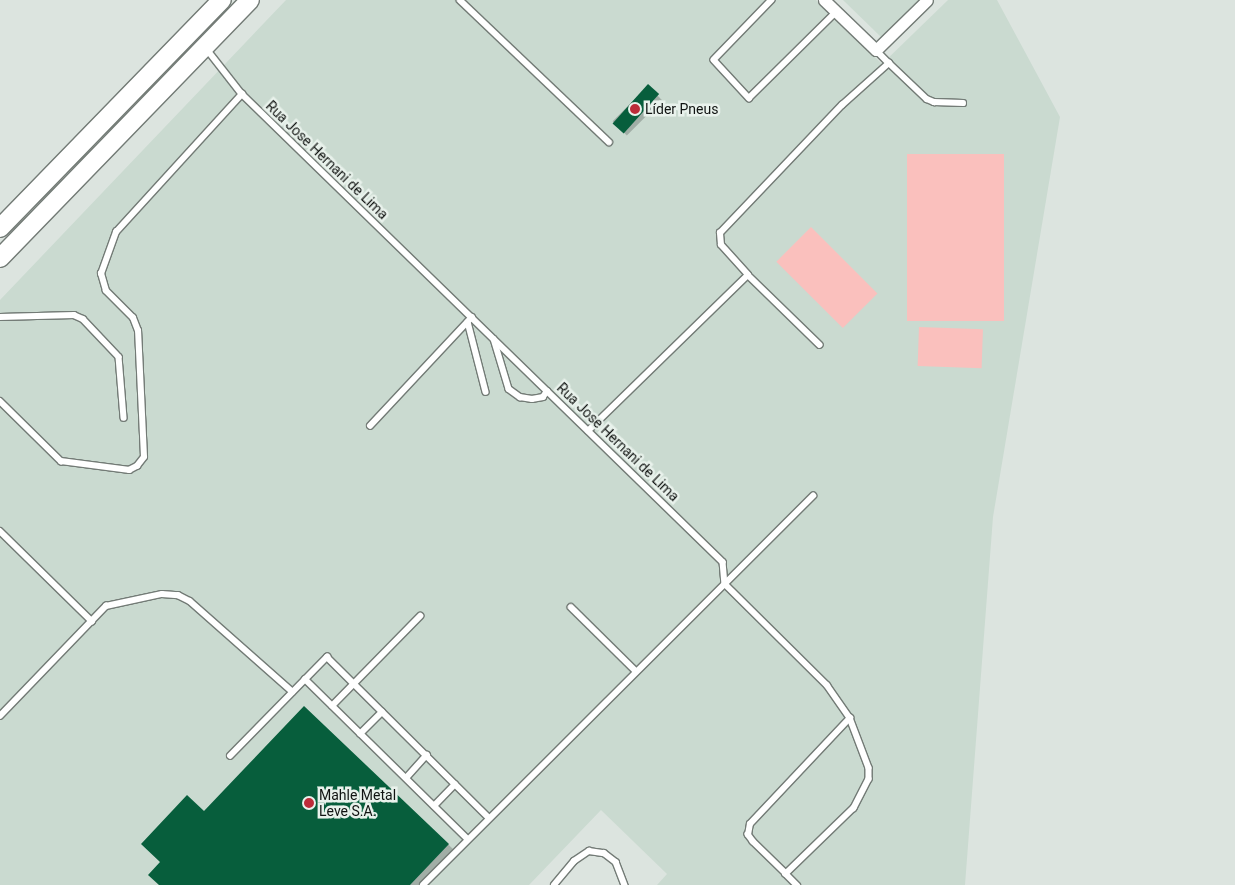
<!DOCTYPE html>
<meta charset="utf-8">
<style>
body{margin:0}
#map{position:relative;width:1235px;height:885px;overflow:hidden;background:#dce4df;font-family:Roboto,sans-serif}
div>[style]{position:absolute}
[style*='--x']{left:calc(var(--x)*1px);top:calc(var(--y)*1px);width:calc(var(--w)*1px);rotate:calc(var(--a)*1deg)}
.built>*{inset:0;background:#cadad0}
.green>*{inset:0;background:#fac0bd;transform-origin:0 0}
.shadow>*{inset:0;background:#0003;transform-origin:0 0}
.building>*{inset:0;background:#075e3c;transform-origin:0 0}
.roads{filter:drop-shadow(1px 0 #737b76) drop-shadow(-1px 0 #737b76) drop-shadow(0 1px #737b76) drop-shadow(0 -1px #737b76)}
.service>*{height:5.5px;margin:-2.75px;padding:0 2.75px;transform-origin:2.75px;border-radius:2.75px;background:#fff}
.minor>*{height:11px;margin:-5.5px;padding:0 5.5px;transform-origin:5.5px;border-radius:5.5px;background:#fff}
.trunk>*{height:18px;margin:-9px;padding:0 9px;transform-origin:9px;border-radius:9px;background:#fff}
.dots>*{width:14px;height:14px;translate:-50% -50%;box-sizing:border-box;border:2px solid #e9f2ec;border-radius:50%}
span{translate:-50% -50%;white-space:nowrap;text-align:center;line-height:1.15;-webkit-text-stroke:5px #e9f2ec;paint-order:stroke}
.poi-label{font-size:14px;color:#111412}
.left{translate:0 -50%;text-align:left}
.street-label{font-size:14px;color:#111412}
</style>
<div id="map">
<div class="built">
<div style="clip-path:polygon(286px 0,816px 0,882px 64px,948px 0,997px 0,1060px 117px,993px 517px,965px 885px,657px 885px,667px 874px,601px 810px,529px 885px,0 885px,0 300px)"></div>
<div style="clip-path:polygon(843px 0,919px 0,881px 37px)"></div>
</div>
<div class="green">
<div style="left:907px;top:154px;width:97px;height:167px"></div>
<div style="left:811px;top:227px;width:94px;height:49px;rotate:45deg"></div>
<div style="left:919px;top:327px;width:64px;height:39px;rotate:2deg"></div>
</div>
<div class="shadow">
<div style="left:648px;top:86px;width:20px;height:50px;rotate:45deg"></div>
<div style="clip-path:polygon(304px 707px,453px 849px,419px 885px,160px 885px,204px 813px)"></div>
</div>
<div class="building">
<div style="left:648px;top:84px;width:15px;height:53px;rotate:42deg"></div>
<div style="clip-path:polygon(304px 706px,449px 844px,410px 885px,159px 885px,148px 875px,160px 862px,141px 844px,187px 795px,204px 811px)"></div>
</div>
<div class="roads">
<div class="service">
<div style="--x:460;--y:0;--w:206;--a:43.6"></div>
<div style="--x:772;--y:0;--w:83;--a:134"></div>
<div style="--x:714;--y:60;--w:52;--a:47.4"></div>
<div style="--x:749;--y:98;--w:122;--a:-44.7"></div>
<div style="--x:206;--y:48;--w:58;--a:52"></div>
<div style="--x:242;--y:94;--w:671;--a:44.22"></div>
<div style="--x:723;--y:562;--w:22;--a:85"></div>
<div style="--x:725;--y:584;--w:144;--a:44.7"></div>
<div style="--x:827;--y:685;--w:40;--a:55.1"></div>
<div style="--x:850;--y:718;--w:53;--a:69.2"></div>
<div style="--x:869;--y:768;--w:11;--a:90"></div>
<div style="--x:869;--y:779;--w:33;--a:117"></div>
<div style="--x:854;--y:808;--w:95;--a:135.9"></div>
<div style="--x:786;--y:874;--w:16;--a:45"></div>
<div style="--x:876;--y:50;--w:18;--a:45"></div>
<div style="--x:748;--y:275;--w:40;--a:-132"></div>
<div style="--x:721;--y:245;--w:12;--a:-95"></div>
<div style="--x:720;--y:233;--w:177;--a:-46.4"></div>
<div style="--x:842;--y:105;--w:63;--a:-41.8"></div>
<div style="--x:889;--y:63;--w:52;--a:43.5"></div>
<div style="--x:927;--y:99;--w:8;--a:23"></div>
<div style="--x:934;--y:102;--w:29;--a:2"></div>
<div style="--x:0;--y:317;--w:74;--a:-1.5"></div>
<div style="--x:74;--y:315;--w:10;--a:24"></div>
<div style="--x:83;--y:319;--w:52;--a:46.5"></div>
<div style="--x:119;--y:357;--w:61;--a:85.3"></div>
<div style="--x:468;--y:322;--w:72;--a:75.6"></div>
<div style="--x:494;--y:339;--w:52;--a:73.3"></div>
<div style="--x:509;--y:389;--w:14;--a:36"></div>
<div style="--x:520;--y:397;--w:12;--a:9"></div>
<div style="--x:532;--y:399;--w:11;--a:-10"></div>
<div style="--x:543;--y:397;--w:7;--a:-56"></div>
<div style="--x:0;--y:401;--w:86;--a:44.5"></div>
<div style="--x:61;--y:461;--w:69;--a:7.5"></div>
<div style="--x:129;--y:470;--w:9;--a:-27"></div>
<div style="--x:137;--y:466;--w:11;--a:-52"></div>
<div style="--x:144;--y:457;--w:126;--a:-92.7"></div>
<div style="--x:138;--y:331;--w:14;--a:-111"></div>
<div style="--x:133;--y:318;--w:38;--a:-135"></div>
<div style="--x:106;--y:291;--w:18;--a:-106"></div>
<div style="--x:101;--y:274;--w:45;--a:-70.3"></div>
<div style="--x:116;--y:232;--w:187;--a:-47.6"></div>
<div style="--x:370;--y:426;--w:149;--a:-46.9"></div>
<div style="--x:588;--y:431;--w:223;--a:-44.3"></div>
<div style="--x:748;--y:275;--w:100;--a:44.2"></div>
<div style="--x:0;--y:531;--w:129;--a:44.4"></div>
<div style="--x:571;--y:607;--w:91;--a:44.6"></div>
<div style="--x:305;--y:679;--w:228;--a:44.5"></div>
<div style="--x:332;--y:706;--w:126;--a:-45.6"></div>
<div style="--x:0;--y:716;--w:153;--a:-46.1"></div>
<div style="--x:106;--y:606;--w:57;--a:-12.1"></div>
<div style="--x:162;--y:594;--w:16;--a:4"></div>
<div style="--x:178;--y:595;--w:13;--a:27"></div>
<div style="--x:190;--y:601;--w:137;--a:41.5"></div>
<div style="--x:360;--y:734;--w:31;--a:-45"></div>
<div style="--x:230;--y:756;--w:139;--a:-45.6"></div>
<div style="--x:327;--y:657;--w:228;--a:44.8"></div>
<div style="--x:406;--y:778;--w:31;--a:-48"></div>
<div style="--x:434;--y:806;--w:30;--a:-46"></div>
<div style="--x:786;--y:874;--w:46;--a:-135.9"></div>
<div style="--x:753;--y:842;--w:9;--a:-126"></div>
<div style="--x:748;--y:835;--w:11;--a:-80"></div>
<div style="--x:750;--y:824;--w:146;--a:-46.7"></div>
<div style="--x:423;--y:885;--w:551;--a:-44.93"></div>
<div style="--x:554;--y:885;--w:31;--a:-50"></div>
<div style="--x:574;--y:861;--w:18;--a:-34"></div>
<div style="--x:589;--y:851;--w:15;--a:8"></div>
<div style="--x:604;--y:853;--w:15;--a:37"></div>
<div style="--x:616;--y:862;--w:25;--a:69"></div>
</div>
<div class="minor">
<div style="--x:824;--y:0;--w:72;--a:43.9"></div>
<div style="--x:876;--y:50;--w:71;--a:-44.4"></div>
</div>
<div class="trunk">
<div style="--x:0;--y:228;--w:318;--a:-45.8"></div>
<div style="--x:0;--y:258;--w:359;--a:-45.9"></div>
</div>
</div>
<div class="dots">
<div style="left:635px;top:109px;background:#bc2c39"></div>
<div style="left:309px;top:803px;background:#bc2c39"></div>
</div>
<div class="poi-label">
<span class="left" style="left:645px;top:109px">Líder Pneus</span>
<span class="left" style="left:319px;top:803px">Mahle Metal<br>Leve S.A.</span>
</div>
<div class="street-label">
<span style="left:327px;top:160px;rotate:44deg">Rua Jose Hernani de Lima</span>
<span style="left:618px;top:442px;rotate:44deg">Rua Jose Hernani de Lima</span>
</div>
</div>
